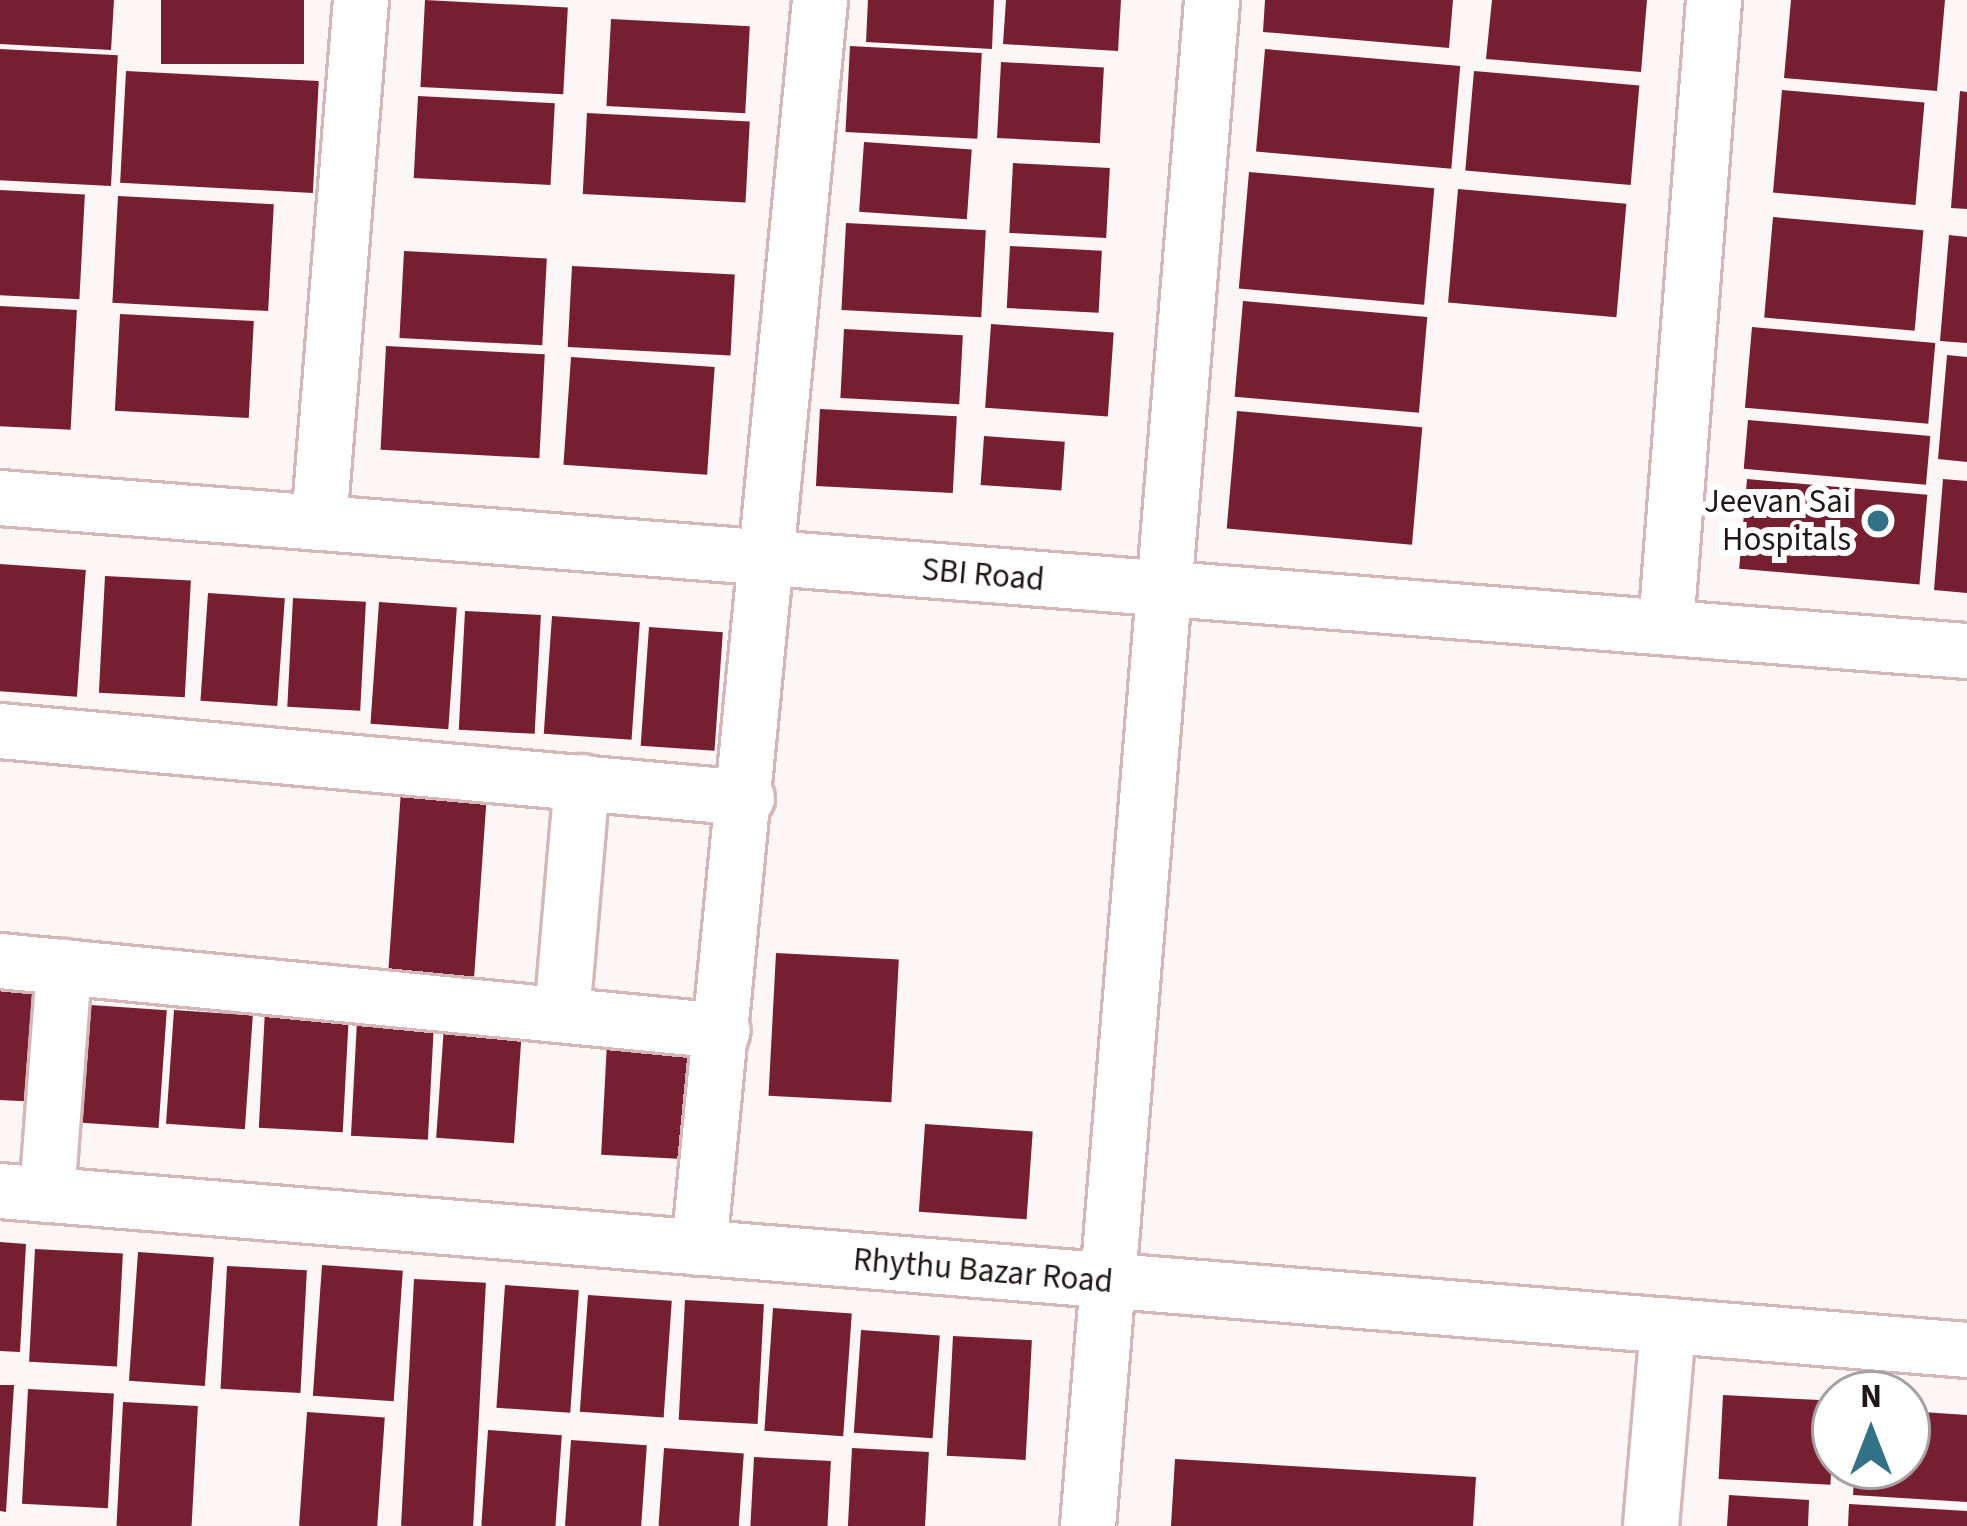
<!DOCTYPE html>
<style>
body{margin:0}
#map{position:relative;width:1967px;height:1526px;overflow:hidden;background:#fcf6f6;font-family:"Source Sans 3",sans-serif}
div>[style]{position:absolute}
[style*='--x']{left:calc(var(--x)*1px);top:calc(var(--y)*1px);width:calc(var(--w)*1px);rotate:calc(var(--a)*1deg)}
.building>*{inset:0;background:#761f30;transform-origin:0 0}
.roads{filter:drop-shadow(3px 0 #d4b7b8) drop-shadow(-3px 0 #d4b7b8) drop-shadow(0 3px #d4b7b8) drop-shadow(0 -3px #d4b7b8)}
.street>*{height:54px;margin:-27px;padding:0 27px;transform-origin:27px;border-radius:27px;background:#fff}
.dots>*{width:33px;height:33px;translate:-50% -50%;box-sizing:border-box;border:6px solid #fff;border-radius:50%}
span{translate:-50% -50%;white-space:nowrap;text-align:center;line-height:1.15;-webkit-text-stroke:12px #fff;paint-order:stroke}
.poi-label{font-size:33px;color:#211718}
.right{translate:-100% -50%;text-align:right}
.street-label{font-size:33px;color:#211718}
.north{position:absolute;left:1811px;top:1370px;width:120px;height:120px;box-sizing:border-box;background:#fff;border:3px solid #a6a2a3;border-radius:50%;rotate:0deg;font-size:33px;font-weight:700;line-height:48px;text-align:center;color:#211718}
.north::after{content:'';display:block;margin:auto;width:42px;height:54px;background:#337187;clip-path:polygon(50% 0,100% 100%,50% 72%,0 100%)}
</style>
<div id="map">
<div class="building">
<div style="clip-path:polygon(0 0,114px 0,111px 50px,0 44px)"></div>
<div style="left:161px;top:0;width:143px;height:64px"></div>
<div style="left:425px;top:0;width:143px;height:87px;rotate:3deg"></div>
<div style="clip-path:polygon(868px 0,994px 0,992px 49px,866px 42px)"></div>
<div style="clip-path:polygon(1006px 0,1121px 0,1118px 51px,1003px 44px)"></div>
<div style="clip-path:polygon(1265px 0,1453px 0,1449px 48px,1263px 32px)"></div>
<div style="clip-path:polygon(1492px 0,1647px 0,1641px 72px,1486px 59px)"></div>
<div style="clip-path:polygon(1791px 0,1945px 0,1937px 91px,1784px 78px)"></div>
<div style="left:611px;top:19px;width:139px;height:87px;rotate:3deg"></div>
<div style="left:850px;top:46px;width:132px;height:86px;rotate:3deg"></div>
<div style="left:0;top:49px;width:118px;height:131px;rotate:3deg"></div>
<div style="left:1265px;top:49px;width:196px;height:103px;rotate:5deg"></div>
<div style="left:1001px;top:62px;width:103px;height:76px;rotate:3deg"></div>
<div style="left:126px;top:71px;width:193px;height:112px;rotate:3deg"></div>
<div style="left:1474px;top:71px;width:166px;height:100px;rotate:5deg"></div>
<div style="left:1782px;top:90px;width:143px;height:103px;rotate:5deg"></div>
<div style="clip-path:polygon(1960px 91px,1967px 92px,1967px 209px,1951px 208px)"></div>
<div style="left:418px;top:96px;width:137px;height:82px;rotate:3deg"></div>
<div style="left:587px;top:113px;width:163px;height:81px;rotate:3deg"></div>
<div style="left:864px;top:142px;width:108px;height:70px;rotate:4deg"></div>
<div style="left:1013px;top:163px;width:97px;height:70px;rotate:3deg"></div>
<div style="left:1249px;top:172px;width:186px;height:117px;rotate:5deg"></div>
<div style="left:1458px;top:189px;width:169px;height:114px;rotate:5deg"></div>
<div style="left:0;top:190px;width:85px;height:105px;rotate:3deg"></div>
<div style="left:118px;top:196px;width:156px;height:107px;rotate:3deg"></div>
<div style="left:1773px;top:217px;width:151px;height:101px;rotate:5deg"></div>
<div style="left:846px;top:223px;width:140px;height:87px;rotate:3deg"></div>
<div style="clip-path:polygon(1949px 235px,1967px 237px,1967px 343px,1940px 341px)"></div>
<div style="left:1010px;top:246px;width:92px;height:62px;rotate:3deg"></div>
<div style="left:404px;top:251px;width:143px;height:87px;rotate:3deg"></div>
<div style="left:572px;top:266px;width:163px;height:81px;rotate:3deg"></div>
<div style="left:1243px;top:301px;width:185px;height:96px;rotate:5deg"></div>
<div style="left:0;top:306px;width:77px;height:120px;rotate:3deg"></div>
<div style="left:120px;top:314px;width:134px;height:97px;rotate:3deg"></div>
<div style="left:991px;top:324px;width:123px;height:84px;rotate:4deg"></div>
<div style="left:1752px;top:327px;width:184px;height:81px;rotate:5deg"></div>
<div style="left:844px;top:329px;width:119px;height:69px;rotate:3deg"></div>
<div style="left:386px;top:346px;width:159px;height:104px;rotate:3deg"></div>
<div style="clip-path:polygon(1947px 355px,1967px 357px,1967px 462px,1938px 459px)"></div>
<div style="left:571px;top:357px;width:144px;height:108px;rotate:4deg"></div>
<div style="left:820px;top:409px;width:137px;height:77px;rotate:3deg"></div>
<div style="left:1237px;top:411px;width:186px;height:118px;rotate:5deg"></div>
<div style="left:1748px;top:420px;width:183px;height:49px;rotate:5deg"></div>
<div style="left:984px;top:436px;width:81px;height:49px;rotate:4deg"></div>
<div style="left:1747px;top:479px;width:181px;height:90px;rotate:5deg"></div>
<div style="clip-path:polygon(1943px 479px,1967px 481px,1967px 593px,1934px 590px)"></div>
<div style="left:0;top:564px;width:86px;height:127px;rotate:4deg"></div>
<div style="left:105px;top:576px;width:86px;height:117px;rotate:3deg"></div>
<div style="left:208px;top:593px;width:77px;height:108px;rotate:4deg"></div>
<div style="left:293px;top:598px;width:73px;height:109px;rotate:3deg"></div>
<div style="left:379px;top:602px;width:78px;height:122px;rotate:4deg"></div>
<div style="left:465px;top:611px;width:76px;height:119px;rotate:3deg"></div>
<div style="left:552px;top:616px;width:88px;height:118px;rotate:4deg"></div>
<div style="left:649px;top:627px;width:74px;height:119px;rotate:4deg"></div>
<div style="left:401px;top:790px;width:86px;height:197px;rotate:4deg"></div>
<div style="left:776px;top:953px;width:123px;height:143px;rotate:3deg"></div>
<div style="clip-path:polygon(0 982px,46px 989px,40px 1102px,0 1100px)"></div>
<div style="left:76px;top:1004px;width:91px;height:118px;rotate:4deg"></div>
<div style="left:174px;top:1010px;width:79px;height:114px;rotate:4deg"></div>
<div style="left:265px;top:1010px;width:84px;height:118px;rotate:3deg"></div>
<div style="left:357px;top:1021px;width:77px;height:115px;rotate:3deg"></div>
<div style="left:444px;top:1026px;width:78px;height:112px;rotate:4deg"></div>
<div style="left:607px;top:1043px;width:91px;height:112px;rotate:3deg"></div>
<div style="left:925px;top:1124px;width:108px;height:88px;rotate:4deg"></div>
<div style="clip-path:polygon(0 1242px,26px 1244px,20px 1352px,0 1351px)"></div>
<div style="left:35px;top:1249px;width:88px;height:113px;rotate:3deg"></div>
<div style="left:138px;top:1252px;width:76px;height:129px;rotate:4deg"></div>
<div style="left:322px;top:1265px;width:81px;height:131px;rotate:4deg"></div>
<div style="left:227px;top:1266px;width:80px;height:123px;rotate:3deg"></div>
<div style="left:414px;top:1279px;width:72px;height:247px;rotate:3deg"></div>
<div style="left:505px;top:1285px;width:74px;height:123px;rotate:4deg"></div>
<div style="left:588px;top:1295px;width:84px;height:117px;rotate:4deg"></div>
<div style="left:685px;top:1300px;width:79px;height:120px;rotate:3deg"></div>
<div style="left:773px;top:1308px;width:79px;height:123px;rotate:4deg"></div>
<div style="left:861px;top:1330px;width:79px;height:103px;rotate:4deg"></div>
<div style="left:953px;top:1336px;width:79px;height:120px;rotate:3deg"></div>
<div style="clip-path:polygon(0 1385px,14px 1385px,6px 1512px,0 1511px)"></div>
<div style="left:28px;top:1389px;width:86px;height:115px;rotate:3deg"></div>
<div style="left:1723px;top:1395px;width:112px;height:84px;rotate:3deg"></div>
<div style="left:123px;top:1402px;width:75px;height:124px;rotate:3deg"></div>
<div style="clip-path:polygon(1907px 1411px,1967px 1415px,1967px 1502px,1853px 1495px,1855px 1466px,1907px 1466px)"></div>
<div style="left:307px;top:1412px;width:78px;height:114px;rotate:4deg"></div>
<div style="left:488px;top:1430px;width:74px;height:96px;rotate:4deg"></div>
<div style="left:571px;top:1440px;width:76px;height:86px;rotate:4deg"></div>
<div style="left:664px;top:1448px;width:80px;height:78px;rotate:4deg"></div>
<div style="left:852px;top:1448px;width:77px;height:78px;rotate:3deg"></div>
<div style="left:754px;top:1457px;width:77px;height:69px;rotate:3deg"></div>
<div style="clip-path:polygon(1175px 1459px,1476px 1477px,1473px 1526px,1171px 1526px)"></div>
<div style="clip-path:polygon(1729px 1495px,1809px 1500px,1808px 1526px,1727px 1526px)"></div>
<div style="clip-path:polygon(1849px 1504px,1967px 1511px,1967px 1526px,1848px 1526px)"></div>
</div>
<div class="roads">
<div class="street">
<div style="--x:0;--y:498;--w:1973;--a:4.45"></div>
<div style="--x:319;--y:523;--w:525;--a:-85.41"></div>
<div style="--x:1666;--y:627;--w:629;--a:-85.62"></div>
<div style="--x:0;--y:731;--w:750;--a:5.13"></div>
<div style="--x:0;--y:961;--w:726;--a:5.53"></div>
<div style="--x:562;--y:1015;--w:234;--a:-85.1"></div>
<div style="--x:0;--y:1191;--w:1973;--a:4.62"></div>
<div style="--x:47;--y:1195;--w:229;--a:-85.7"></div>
<div style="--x:699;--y:1248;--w:1254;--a:-84.46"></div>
<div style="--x:1088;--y:1526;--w:1531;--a:-85.35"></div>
<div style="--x:1651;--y:1526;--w:201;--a:-85.1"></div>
</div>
</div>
<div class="dots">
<div style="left:1878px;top:521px;background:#337187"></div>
</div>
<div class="poi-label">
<span class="right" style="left:1851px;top:521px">Jeevan Sai<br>Hospitals</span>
</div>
<div class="street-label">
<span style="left:983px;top:575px;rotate:5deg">SBI Road</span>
<span style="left:983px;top:1271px;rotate:5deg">Rhythu Bazar Road</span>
</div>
<div class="north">N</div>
</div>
